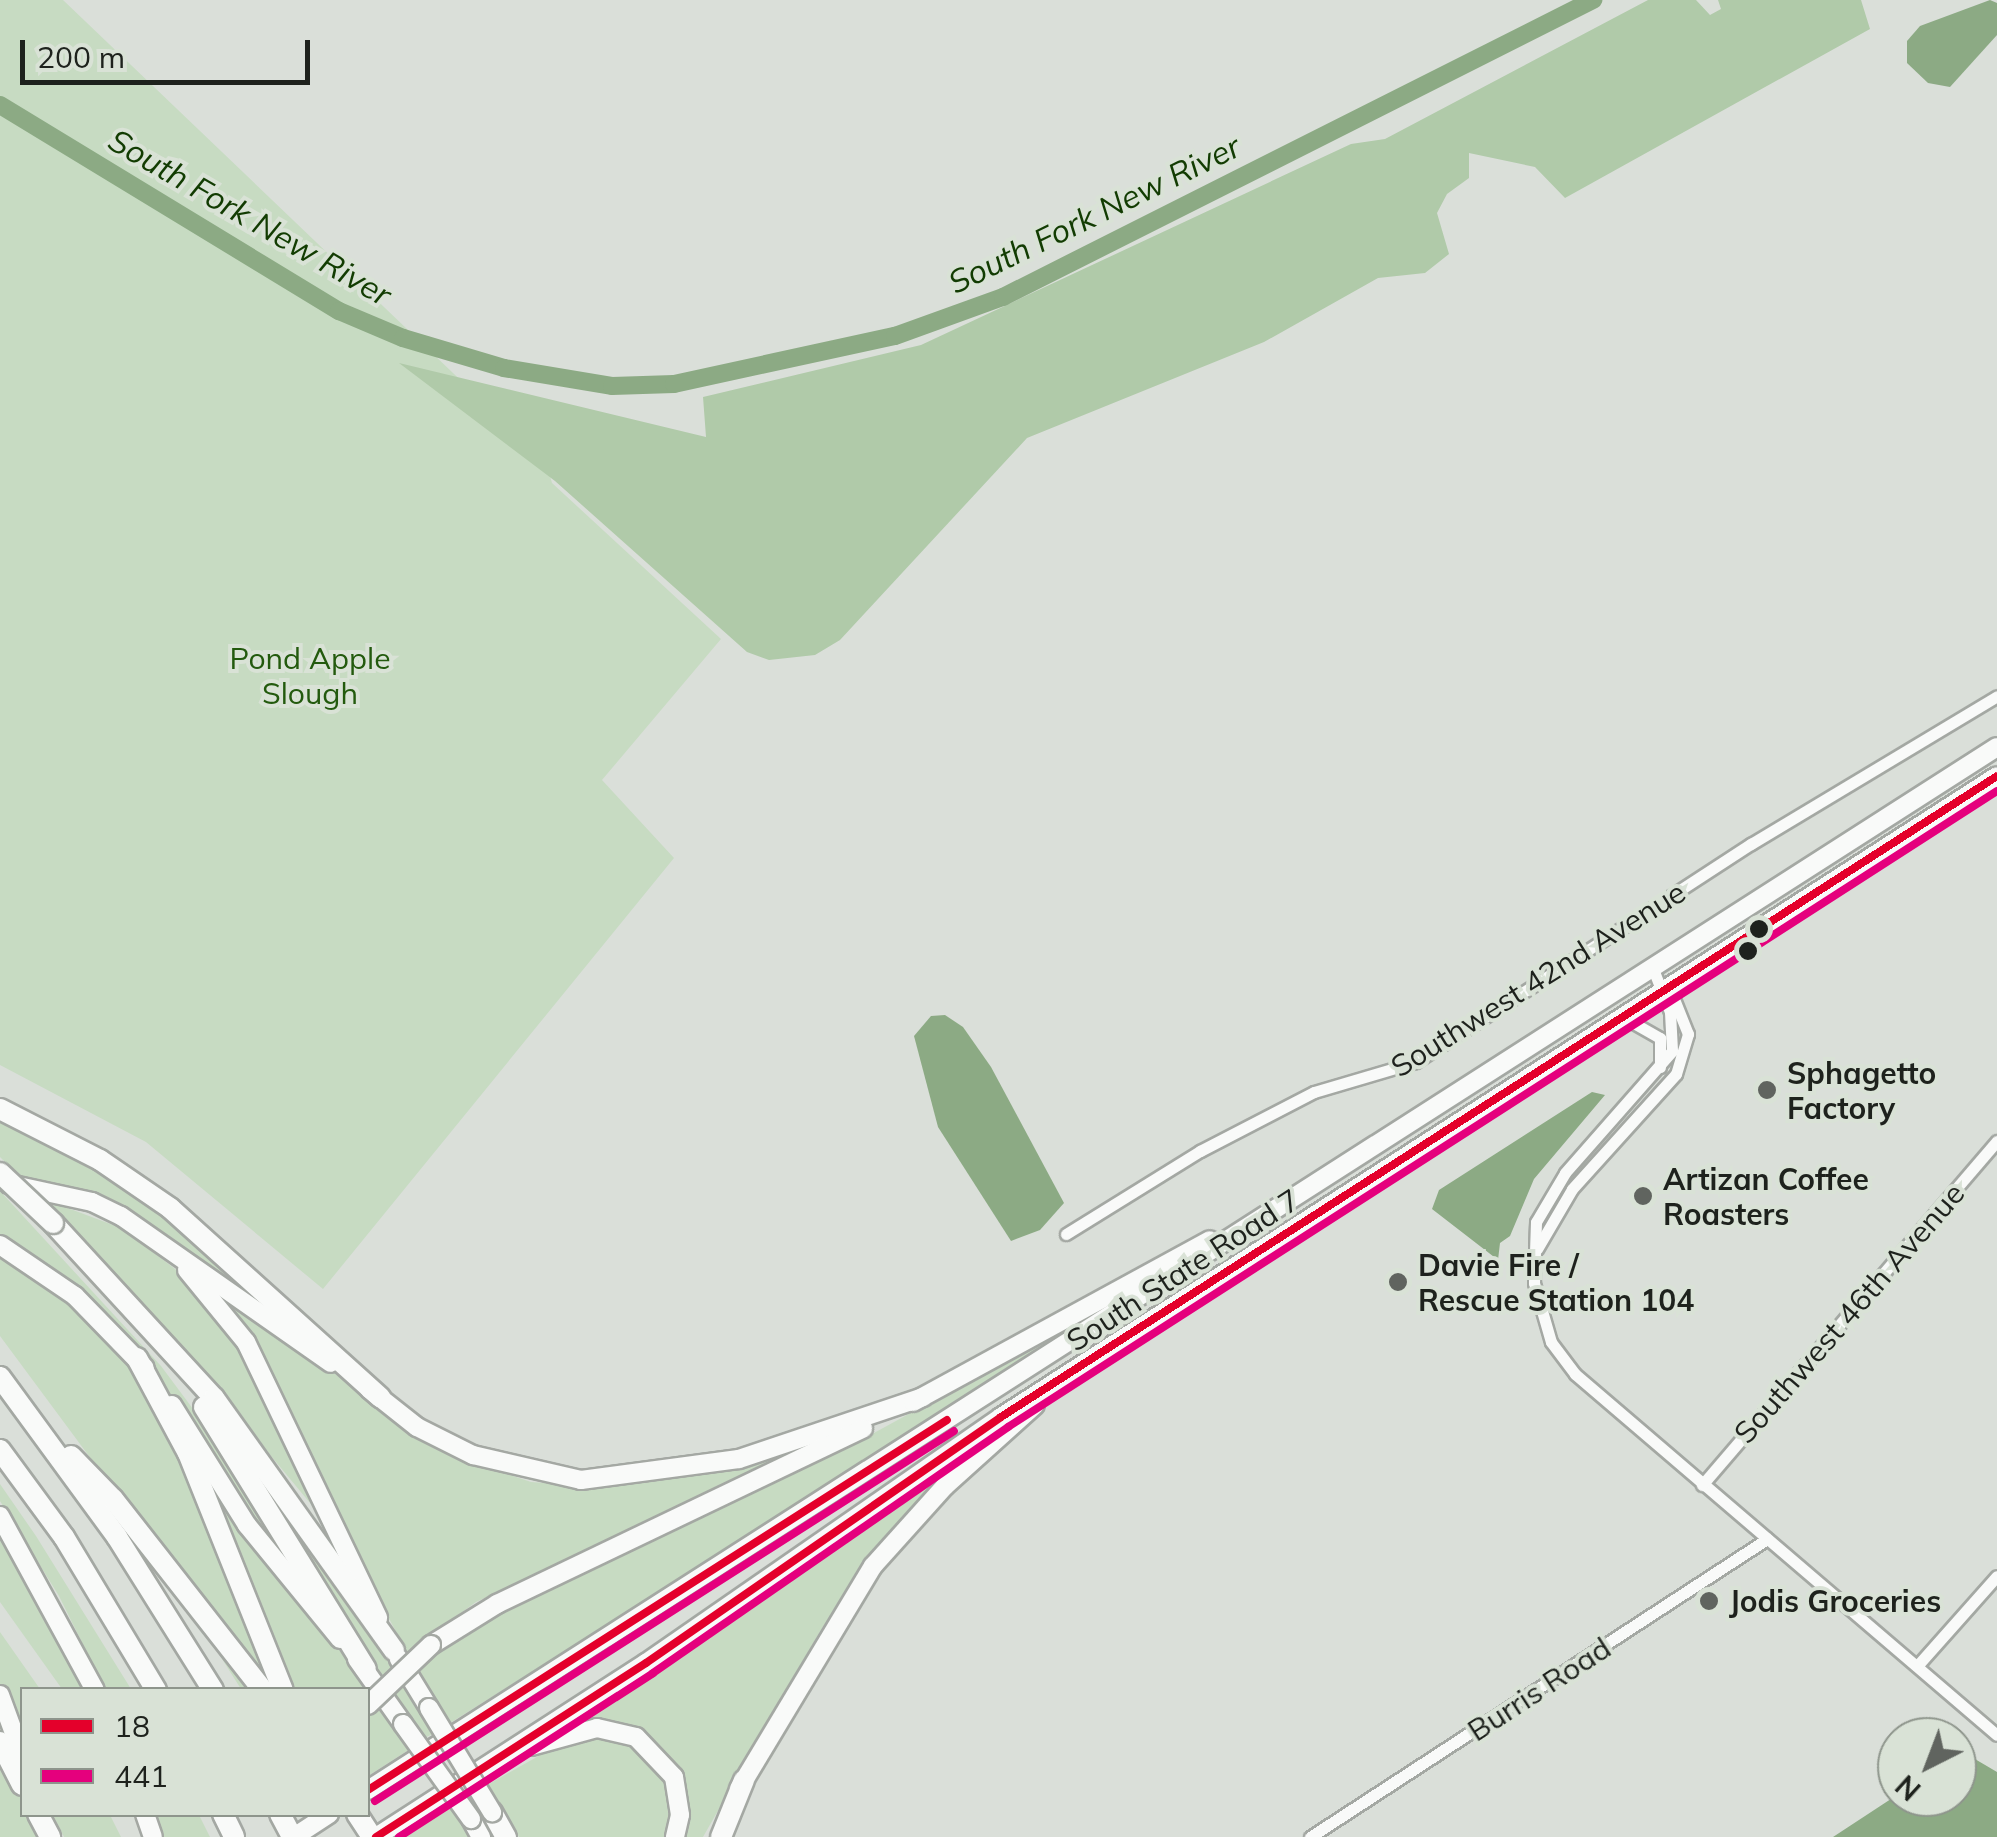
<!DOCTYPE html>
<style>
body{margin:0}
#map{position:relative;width:1997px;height:1837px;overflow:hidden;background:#dadfd9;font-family:Mulish,sans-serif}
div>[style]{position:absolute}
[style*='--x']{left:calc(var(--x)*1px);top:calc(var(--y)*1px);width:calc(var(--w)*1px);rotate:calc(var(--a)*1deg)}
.green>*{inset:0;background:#c7dbc2}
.forest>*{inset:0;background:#b0caa9}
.water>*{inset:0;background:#8caa84}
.river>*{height:18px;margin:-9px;padding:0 9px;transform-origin:9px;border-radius:9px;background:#8caa84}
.roads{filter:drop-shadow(2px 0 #a4a8a3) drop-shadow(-2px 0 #a4a8a3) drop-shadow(0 2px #a4a8a3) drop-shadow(0 -2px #a4a8a3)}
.street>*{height:11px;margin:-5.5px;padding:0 5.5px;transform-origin:5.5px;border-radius:5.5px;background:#f9faf9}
.primary>*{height:18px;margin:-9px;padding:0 9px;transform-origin:9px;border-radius:9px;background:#f9faf9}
.highway>*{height:20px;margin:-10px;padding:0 10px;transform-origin:10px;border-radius:10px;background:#f9faf9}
.bridges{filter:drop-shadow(2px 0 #a4a8a3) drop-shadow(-2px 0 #a4a8a3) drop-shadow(0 2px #a4a8a3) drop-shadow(0 -2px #a4a8a3)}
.primary-bridge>*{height:18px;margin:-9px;padding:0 9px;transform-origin:9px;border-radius:9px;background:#f9faf9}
.highway-bridge>*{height:20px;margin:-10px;padding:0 10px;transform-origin:10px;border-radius:10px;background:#f9faf9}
.bus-1>*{height:8px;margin:-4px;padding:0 4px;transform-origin:4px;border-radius:4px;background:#e4002b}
.bus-2>*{height:8px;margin:-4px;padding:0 4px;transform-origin:4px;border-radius:4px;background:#e5007d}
.dots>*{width:28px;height:28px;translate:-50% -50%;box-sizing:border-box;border:5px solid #d9e2d6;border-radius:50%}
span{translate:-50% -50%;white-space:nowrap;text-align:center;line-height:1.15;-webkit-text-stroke:8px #d9e2d6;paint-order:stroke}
.park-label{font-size:30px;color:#235a0e}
.street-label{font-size:30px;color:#1e221d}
.poi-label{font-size:30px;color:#1e221d;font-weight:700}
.left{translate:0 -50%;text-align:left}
.water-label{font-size:32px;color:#123c02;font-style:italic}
.legend{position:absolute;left:20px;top:1687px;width:350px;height:130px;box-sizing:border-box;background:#d9e2d6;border:2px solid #8e958c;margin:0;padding:12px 18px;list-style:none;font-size:30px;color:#1e221d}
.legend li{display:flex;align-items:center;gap:20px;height:50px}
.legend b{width:50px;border:2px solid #8e958c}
.north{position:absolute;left:1877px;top:1717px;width:100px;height:100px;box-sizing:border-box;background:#d9e2d6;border:2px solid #8e958c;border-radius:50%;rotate:222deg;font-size:28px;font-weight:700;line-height:40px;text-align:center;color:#1e221d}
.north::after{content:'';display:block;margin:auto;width:35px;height:45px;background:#60645f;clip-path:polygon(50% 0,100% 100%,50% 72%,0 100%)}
.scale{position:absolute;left:20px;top:40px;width:290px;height:45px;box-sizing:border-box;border:5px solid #1e221d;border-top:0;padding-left:12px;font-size:30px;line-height:35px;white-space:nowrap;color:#1e221d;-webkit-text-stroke:8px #d9e2d6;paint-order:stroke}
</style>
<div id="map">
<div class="green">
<div style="clip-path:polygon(0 0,63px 0,546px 462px,552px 483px,721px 639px,602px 780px,674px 858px,323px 1289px,146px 1142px,0 1065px)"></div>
<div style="clip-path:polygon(0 1115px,129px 1183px,299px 1331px,157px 1231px,24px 1181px,0 1157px)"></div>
<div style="clip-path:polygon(0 1191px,161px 1366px,228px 1456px,292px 1574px,143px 1355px,0 1239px)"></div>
<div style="clip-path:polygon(41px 1198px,121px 1228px,191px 1281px,245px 1354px,320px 1515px,174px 1339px)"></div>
<div style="clip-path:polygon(0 1252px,49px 1283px,120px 1349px,169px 1424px,276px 1689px,241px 1689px,123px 1502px,0 1336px)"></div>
<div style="clip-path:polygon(205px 1277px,417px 1435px,465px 1460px,531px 1482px,600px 1487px,820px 1443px,476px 1602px,407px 1652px)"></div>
<div style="clip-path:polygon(1075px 1323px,851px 1472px,450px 1723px,417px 1668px,500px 1611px,841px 1451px)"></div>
<div style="clip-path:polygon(972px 1451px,870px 1562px,822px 1628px,703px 1837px,680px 1837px,676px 1773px,604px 1723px,579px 1721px)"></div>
<div style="clip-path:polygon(202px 1463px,259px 1552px,337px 1647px,354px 1669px,410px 1749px,368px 1776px,368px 1690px,294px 1689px)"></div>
<div style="clip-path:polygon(0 1484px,36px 1536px,131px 1689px,105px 1689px,59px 1596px,0 1501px)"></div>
<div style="clip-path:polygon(275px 1498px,388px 1655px,434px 1733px,425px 1738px,373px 1663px)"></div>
<div style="clip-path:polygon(0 1532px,89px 1689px,62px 1689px,0 1602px)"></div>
<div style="clip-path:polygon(0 1632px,40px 1689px,22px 1690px,22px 1746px,0 1685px)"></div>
<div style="clip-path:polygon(574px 1736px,622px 1736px,663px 1769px,674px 1803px,670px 1837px,519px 1837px,487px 1785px)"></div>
<div style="clip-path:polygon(0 1753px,22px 1798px,22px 1814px,30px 1815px,41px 1837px,0 1837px)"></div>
<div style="clip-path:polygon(451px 1808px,471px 1837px,405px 1837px)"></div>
<div style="clip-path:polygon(53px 1815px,110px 1815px,121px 1837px,64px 1837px)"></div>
<div style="clip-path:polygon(152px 1815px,199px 1815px,210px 1837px,159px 1837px)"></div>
</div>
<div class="forest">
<div style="clip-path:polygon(1648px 0,1696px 0,1710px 15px,1721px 9px,1718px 0,1861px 0,1870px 29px,1565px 198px,1535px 167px,1469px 153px,1469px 178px,1447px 194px,1437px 213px,1449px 254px,1425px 273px,1378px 278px,1264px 342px,1027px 438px,840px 640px,815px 655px,769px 660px,747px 652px,555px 481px,399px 363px,706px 437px,703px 397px,921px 345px,1351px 144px,1385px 139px)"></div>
</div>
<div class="water">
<div style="clip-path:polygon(1990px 0,1997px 3px,1997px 35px,1950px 87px,1928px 83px,1907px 63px,1907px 41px,1920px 26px)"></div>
<div style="clip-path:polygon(945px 1015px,963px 1027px,991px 1067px,1064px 1203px,1040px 1230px,1011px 1241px,938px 1127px,914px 1036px,931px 1016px)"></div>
<div style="clip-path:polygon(1592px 1092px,1605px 1095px,1534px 1179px,1510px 1236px,1500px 1243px,1498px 1260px,1432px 1209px,1439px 1190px)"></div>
<div style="clip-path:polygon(1963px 1752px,1997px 1772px,1997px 1837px,1833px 1837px,1897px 1795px,1957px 1797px,1957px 1756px)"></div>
</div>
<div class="river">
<div style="--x:0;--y:105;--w:397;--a:31.3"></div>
<div style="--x:339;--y:311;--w:69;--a:22.9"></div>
<div style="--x:403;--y:338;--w:105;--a:16.5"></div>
<div style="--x:504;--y:368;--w:109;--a:9.5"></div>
<div style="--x:612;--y:386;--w:62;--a:-1.8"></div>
<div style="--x:674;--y:384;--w:226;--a:-12.3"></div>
<div style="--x:895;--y:336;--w:115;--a:-19.9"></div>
<div style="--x:1003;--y:297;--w:661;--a:-26.72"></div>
</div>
<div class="roads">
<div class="street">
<div style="--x:1653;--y:969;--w:46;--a:68.4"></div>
<div style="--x:1670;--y:1012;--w:39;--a:87"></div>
<div style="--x:1672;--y:1051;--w:162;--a:131.3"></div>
<div style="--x:1565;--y:1173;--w:57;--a:120.6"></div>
<div style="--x:1536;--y:1222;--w:61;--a:91.9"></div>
<div style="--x:1534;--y:1283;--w:61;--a:73.9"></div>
<div style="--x:1551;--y:1342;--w:40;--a:53"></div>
<div style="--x:1575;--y:1374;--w:555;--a:40.55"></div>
<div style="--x:1623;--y:1017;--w:43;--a:29.6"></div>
<div style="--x:1660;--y:1038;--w:29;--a:90"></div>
<div style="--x:1066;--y:1234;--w:158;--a:-31.8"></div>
<div style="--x:1200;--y:1151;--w:128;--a:-27.4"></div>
<div style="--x:1314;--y:1092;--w:106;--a:-16.4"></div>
<div style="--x:1416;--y:1062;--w:400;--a:-33.1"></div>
<div style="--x:1751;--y:844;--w:287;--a:-31"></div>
<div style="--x:1537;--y:1249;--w:69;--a:-59.7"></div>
<div style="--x:1572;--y:1189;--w:155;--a:-47.9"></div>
<div style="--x:1676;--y:1074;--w:42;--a:-73.3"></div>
<div style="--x:1688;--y:1034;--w:54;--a:-111.8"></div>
<div style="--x:1702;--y:1485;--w:453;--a:-49.4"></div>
<div style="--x:1917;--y:1666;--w:120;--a:-48.4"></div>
<div style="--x:1310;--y:1837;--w:546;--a:-33.11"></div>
</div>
<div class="primary">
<div style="--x:9;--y:1184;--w:85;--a:12.2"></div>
<div style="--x:92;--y:1202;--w:32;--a:26"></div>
<div style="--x:121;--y:1216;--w:256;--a:35"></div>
<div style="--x:0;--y:1245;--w:91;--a:34.2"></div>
<div style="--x:75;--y:1296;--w:100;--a:45.8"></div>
<div style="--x:187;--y:1270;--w:93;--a:50.7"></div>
<div style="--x:246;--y:1342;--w:306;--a:64.4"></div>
<div style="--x:369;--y:1389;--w:61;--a:38.4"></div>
<div style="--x:417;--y:1427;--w:63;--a:26.6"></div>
<div style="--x:473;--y:1455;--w:111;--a:13"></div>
<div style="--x:581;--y:1480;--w:159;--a:-7.6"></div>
<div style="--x:739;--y:1459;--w:194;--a:-18.6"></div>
<div style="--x:913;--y:1402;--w:338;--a:-28.6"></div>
<div style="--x:172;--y:1405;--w:142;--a:58"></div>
<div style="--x:247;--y:1525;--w:147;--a:50.8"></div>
<div style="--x:0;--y:1516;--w:198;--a:61.4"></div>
<div style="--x:431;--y:1645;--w:78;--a:-31.8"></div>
<div style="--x:497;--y:1604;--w:406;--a:-25.6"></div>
<div style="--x:357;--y:1659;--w:80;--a:54.7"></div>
<div style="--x:399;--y:1659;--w:57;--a:58.5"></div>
<div style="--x:0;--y:1695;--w:64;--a:69.9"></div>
<div style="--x:531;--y:1746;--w:68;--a:-15.3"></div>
<div style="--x:597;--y:1728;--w:40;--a:13"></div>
<div style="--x:636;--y:1737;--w:55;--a:46.5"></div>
<div style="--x:674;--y:1777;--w:38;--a:81"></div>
<div style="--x:680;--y:1815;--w:23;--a:103"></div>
<div style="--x:739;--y:1789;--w:260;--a:-59"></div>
<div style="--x:873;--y:1566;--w:108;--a:-48"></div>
<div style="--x:945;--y:1486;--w:121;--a:-42"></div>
<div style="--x:368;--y:1790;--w:1934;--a:-32.63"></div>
<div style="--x:145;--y:1814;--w:24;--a:71"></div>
<div style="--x:471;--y:1819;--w:21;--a:61"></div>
<div style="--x:294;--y:1837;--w:42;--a:-33.3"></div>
<div style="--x:376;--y:1837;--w:321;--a:-32.8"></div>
<div style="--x:646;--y:1663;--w:432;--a:-34.7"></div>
<div style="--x:1001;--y:1417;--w:1184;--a:-32.76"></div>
</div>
<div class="highway">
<div style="--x:0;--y:1109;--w:112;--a:27"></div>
<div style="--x:100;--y:1160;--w:85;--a:34.4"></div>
<div style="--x:170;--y:1208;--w:283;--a:42"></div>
<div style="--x:53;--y:1223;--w:238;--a:47.4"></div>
<div style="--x:214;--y:1398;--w:310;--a:54.5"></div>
<div style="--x:137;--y:1358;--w:108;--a:61.8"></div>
<div style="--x:188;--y:1453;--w:255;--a:68.2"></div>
<div style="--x:0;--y:1377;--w:198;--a:53.8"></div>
<div style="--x:117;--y:1537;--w:181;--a:57.9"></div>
<div style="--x:204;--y:1407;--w:308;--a:58.3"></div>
<div style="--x:0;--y:1450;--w:108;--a:53.7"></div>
<div style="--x:64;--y:1537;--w:179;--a:59"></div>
<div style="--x:71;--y:1456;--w:60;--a:45.7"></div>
<div style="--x:113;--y:1499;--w:243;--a:51.9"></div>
<div style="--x:0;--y:1742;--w:48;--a:62.9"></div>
<div style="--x:492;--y:1812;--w:29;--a:61"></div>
<div style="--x:38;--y:1814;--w:26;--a:62"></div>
<div style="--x:223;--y:1814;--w:25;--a:64"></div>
<div style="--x:280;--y:1814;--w:26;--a:62"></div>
<div style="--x:357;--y:1814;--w:27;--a:57"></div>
<div style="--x:721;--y:1837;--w:61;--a:-68"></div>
</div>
</div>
<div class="bridges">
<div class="primary-bridge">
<div style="--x:368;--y:1705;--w:87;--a:-43.6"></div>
<div style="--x:429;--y:1708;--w:122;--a:58.8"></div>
<div style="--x:403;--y:1724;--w:117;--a:54.4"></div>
</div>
<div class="highway-bridge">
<div style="--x:0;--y:1173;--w:73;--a:43.3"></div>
</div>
</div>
<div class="bus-1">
<div style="--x:368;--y:1790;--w:687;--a:-32.58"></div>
<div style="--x:376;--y:1837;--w:321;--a:-32.8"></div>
<div style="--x:646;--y:1663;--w:432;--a:-34.7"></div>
<div style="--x:1001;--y:1417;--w:1184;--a:-32.76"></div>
</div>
<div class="bus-2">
<div style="--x:375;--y:1801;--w:687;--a:-32.58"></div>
<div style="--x:399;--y:1837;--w:302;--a:-32.8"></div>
<div style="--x:653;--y:1673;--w:432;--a:-34.7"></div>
<div style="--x:1008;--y:1427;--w:1176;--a:-32.74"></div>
</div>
<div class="dots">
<div style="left:1759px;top:929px;background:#1e221d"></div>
<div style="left:1748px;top:951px;background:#1e221d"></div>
<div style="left:1767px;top:1090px;background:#60645f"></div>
<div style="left:1643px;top:1196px;background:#60645f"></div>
<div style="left:1398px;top:1282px;background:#60645f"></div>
<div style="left:1709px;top:1601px;background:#60645f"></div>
</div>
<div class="park-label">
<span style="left:310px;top:675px">Pond Apple<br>Slough</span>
</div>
<div class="street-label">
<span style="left:1538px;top:979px;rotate:-32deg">Southwest 42nd Avenue</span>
<span style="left:1183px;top:1270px;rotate:-33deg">South State Road 7</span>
<span style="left:1849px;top:1313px;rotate:-49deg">Southwest 46th Avenue</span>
<span style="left:1539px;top:1689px;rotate:-33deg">Burris Road</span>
</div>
<div class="poi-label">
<span class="left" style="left:1787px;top:1090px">Sphagetto<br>Factory</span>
<span class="left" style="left:1663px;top:1196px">Artizan Coffee<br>Roasters</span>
<span class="left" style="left:1418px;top:1282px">Davie Fire /<br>Rescue Station 104</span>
<span class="left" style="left:1729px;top:1601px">Jodis Groceries</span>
</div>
<div class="water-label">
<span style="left:1094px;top:214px;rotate:-26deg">South Fork New River</span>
<span style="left:250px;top:217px;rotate:30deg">South Fork New River</span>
</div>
<ul class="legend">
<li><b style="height:12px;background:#e4002b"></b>18</li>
<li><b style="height:12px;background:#e5007d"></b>441</li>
</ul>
<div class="north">N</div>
<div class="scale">200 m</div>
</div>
